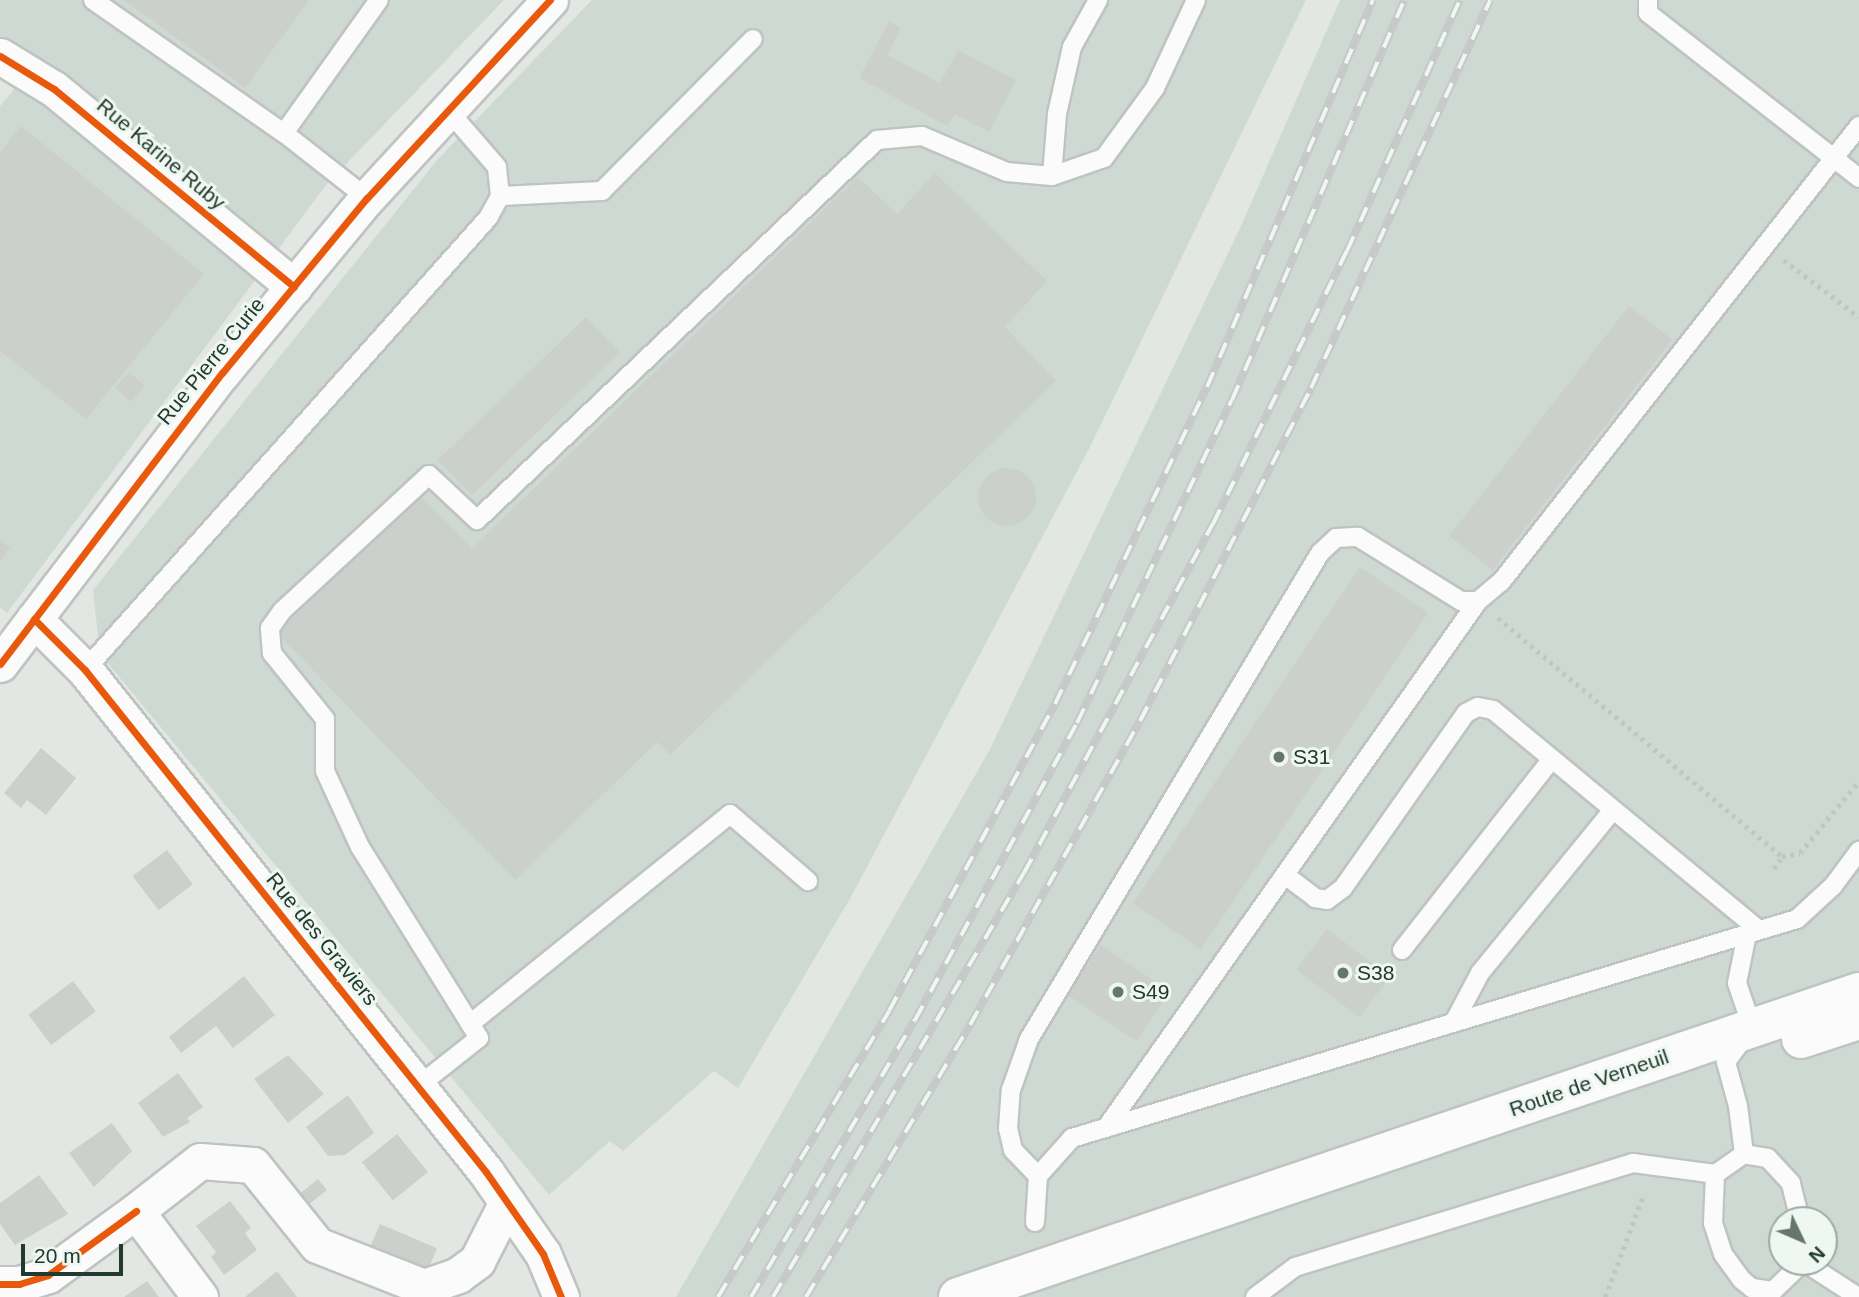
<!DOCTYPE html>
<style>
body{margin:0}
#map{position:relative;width:1859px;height:1297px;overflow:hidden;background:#e2e7e4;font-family:Helvetica,sans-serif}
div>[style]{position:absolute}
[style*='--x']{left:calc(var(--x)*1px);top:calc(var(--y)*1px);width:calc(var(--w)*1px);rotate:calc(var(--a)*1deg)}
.built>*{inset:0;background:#cfd9d3}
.building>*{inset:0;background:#cbd0cd;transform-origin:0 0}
.round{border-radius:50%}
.path>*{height:4.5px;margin-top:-2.25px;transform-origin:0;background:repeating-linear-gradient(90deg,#bfc7c3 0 3.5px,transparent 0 8.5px)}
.roads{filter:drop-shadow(2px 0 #bfc4c1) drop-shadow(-2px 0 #bfc4c1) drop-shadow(0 2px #bfc4c1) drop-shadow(0 -2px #bfc4c1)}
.service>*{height:18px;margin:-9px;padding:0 9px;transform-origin:9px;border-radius:9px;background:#fbfbfb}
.minor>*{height:35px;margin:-17.5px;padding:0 17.5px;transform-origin:17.5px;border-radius:17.5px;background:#fbfbfb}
.secondary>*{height:38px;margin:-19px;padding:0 19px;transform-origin:19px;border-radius:19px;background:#fbfbfb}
.rail>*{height:8px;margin-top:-4px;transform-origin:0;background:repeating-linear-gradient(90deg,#eff7f2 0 16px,#c6c9c8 0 32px);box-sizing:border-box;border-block:2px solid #c6c9c8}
.cycleway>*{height:7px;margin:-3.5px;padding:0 3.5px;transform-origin:3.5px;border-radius:3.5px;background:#e8590c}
.dots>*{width:19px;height:19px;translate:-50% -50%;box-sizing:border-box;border:4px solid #eff7f2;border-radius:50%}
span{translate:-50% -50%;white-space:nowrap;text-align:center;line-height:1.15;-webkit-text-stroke:6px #eff7f2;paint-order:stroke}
.street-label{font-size:21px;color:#21392e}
.poi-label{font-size:21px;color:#21392e}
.left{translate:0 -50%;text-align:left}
.north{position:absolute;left:1768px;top:1206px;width:70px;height:70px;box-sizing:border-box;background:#eff7f2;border:2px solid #9daba4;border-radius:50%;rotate:134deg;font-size:19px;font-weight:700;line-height:28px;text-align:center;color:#21392e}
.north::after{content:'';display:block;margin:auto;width:24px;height:32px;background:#65766e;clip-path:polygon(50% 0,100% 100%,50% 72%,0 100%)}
.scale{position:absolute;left:21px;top:1244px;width:102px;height:32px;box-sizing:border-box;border:4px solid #21392e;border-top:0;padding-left:9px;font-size:21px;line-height:24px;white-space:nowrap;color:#21392e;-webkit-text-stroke:5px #eff7f2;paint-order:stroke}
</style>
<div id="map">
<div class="built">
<div style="clip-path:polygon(0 0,504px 0,326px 185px,7px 613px,0 607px,0 106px,26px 75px,0 56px)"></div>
<div style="clip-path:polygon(592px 0,1306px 0,1090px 447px,851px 897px,738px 1088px,714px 1071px,623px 1151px,610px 1141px,549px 1195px,100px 654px,93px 590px,437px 160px)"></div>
<div style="clip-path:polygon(evenodd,1340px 0,1859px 0,1859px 1297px,676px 1297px,989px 751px,1241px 226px,1340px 0,1782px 1220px,1824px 1220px,1824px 1262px,1782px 1262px,1782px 1220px)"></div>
</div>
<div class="building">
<div style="clip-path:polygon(124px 0,309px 0,245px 88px)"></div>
<div style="clip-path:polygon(889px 21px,900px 28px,888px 55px,940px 83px,958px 50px,1016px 80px,989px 132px,955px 114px,947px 126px,859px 78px)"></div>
<div style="clip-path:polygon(21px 126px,204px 274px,86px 419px,0 351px,0 152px)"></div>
<div style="clip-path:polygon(935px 173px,1047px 281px,1005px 327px,1056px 381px,670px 755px,657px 742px,515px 880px,277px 633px,420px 495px,472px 548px,858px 177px,897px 214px)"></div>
<div style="left:1629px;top:306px;width:55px;height:292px;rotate:38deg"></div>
<div style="left:586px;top:317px;width:49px;height:206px;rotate:46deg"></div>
<div style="left:129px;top:372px;width:21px;height:21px;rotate:41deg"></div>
<div class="round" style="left:978px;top:468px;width:58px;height:58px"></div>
<div style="clip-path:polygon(0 540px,10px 548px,0 561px)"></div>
<div style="left:1360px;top:567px;width:82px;height:406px;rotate:34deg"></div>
<div style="clip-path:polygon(41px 748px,76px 778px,46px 815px,27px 800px,21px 808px,4px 793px)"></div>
<div style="left:167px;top:850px;width:43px;height:43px;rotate:53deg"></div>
<div style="left:1327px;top:929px;width:79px;height:51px;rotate:37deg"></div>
<div style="left:1101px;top:945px;width:83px;height:60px;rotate:34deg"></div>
<div style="clip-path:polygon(244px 976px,275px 1015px,233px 1048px,216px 1026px,181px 1053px,169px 1037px)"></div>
<div style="left:73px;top:981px;width:38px;height:56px;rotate:53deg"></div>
<div style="clip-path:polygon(288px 1055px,324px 1094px,288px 1123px,254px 1079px)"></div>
<div style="clip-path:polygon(178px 1073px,203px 1107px,187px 1118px,190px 1122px,163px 1137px,138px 1103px)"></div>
<div style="clip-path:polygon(348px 1095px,374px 1133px,345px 1155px,328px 1156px,306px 1127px)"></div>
<div style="clip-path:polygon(112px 1123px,132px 1151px,94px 1187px,69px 1153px)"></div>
<div style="left:397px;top:1134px;width:49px;height:45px;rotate:51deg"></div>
<div style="clip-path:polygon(39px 1175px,68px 1214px,15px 1245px,0 1224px,0 1203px)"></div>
<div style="left:318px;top:1179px;width:14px;height:30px;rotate:51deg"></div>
<div style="clip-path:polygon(230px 1201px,251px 1228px,245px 1233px,257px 1250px,224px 1275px,211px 1257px,216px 1252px,196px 1226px)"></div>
<div style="left:380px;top:1224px;width:62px;height:30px;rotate:23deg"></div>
<div style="clip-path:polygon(277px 1271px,297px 1297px,245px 1297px)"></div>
<div style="clip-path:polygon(147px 1281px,159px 1297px,124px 1297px)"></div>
</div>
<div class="path">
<div style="--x:1784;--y:260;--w:94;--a:37.2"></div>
<div style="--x:1498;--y:618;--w:371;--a:40"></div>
<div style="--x:1774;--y:869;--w:15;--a:-58"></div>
<div style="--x:1782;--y:856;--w:18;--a:-9"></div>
<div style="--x:1800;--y:853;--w:93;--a:-50.7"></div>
<div style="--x:1605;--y:1297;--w:108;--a:-69.4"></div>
</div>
<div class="roads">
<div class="service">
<div style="--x:93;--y:0;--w:233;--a:34.9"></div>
<div style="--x:284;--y:133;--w:105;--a:38.1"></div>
<div style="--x:1648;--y:0;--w:13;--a:90"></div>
<div style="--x:1648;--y:13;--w:268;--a:38"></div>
<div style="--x:284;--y:133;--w:163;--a:-54.5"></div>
<div style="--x:1052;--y:176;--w:62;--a:-85.4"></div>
<div style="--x:1057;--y:114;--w:69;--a:-77.4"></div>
<div style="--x:1072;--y:47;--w:54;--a:-61"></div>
<div style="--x:500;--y:196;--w:102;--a:-2.8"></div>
<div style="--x:602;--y:191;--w:214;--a:-45.2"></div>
<div style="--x:85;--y:670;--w:606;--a:-48.28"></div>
<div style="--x:488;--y:218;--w:25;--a:-61"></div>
<div style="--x:500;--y:196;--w:29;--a:-96"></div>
<div style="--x:497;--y:167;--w:77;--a:-130.8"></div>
<div style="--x:1285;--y:875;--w:38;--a:37"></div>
<div style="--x:1315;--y:898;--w:12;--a:9"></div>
<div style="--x:1327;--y:900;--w:20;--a:-37"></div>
<div style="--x:1343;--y:888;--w:214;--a:-54.9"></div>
<div style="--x:1466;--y:713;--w:13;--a:-27"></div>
<div style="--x:1478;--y:707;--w:15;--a:11"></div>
<div style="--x:1493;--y:710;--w:345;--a:39.6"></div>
<div style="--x:1402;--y:950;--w:243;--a:-51.9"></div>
<div style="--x:1454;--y:1022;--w:55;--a:-62"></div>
<div style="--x:1480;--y:973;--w:210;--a:-50.8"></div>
<div style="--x:470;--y:1024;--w:334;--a:-38.9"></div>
<div style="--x:730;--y:814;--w:103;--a:40.7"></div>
<div style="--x:417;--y:1087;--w:79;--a:-38.3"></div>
<div style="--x:479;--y:1038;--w:225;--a:-121.9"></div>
<div style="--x:360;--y:847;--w:84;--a:-114.7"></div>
<div style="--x:325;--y:771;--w:52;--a:-90"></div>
<div style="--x:325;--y:719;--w:85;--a:-128.8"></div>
<div style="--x:272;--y:653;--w:25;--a:-95"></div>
<div style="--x:270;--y:628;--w:21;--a:-55"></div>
<div style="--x:282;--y:611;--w:200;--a:-42.8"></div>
<div style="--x:429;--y:475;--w:66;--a:43.2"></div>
<div style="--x:477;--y:520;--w:552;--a:-43.53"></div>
<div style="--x:877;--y:140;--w:45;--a:-5.1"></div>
<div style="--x:922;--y:136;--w:92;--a:23"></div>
<div style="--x:1007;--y:172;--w:45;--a:5.1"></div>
<div style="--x:1052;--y:176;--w:55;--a:-19.1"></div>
<div style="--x:1104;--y:158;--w:87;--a:-53.9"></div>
<div style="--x:1155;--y:88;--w:97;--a:-65"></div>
<div style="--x:1106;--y:1128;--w:645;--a:-54.78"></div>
<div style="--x:1744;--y:1154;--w:48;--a:-97.1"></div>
<div style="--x:1738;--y:1106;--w:46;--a:-105.3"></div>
<div style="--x:1726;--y:1062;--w:44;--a:-53.4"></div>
<div style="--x:1752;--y:1027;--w:46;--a:-108.8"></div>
<div style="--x:1737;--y:983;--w:50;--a:-78.5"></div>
<div style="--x:1038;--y:1176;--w:36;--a:-134"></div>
<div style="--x:1013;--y:1150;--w:22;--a:-103"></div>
<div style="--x:1008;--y:1129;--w:39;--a:-86"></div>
<div style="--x:1011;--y:1090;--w:54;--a:-70.6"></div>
<div style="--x:1029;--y:1039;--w:566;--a:-59.09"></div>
<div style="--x:1320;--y:553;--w:22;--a:-43"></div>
<div style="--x:1336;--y:538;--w:22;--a:-3"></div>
<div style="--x:1358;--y:537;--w:121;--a:31.9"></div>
<div style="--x:1461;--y:601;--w:17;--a:0"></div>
<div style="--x:1478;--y:601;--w:30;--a:-40"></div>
<div style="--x:1501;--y:582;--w:580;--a:-51.86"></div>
<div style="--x:1800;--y:1220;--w:38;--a:-104"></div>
<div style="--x:1791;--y:1183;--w:34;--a:-133"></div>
<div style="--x:1768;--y:1158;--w:24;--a:-171"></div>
<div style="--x:1744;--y:1154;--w:35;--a:145"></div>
<div style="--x:1715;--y:1174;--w:49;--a:92.3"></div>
<div style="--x:1713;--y:1223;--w:33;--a:72"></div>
<div style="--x:1723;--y:1254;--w:32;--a:54"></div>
<div style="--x:1742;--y:1280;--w:13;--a:39"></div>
<div style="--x:1752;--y:1288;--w:21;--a:8"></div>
<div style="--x:1773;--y:1291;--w:42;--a:-44"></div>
<div style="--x:1035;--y:1222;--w:46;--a:-86.3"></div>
<div style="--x:1038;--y:1176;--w:51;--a:-48.2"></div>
<div style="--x:1072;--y:1138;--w:757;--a:-16.81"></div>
<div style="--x:1797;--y:919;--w:49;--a:-42.5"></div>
<div style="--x:1833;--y:886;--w:44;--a:-53.4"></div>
<div style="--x:1804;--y:1262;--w:64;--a:32.9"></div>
<div style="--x:1255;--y:1297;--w:50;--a:-36.9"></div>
<div style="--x:1295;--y:1267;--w:354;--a:-17.1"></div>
<div style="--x:1633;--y:1163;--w:83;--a:7.6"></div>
</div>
<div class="minor">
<div style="--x:0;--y:56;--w:63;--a:31.4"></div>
<div style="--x:54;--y:89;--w:311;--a:39.5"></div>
<div style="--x:34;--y:619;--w:72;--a:45"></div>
<div style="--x:85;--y:670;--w:642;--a:51.38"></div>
<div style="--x:486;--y:1172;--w:100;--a:55.2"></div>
<div style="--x:543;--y:1254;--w:47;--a:67.3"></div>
<div style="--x:0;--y:664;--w:366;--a:-52.7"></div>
<div style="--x:222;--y:373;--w:227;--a:-50.4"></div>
<div style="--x:367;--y:198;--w:270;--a:-47.3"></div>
<div style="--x:0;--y:1284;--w:19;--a:0"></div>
<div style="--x:19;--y:1284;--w:30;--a:-17"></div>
<div style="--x:48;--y:1275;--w:109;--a:-36"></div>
<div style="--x:200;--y:1297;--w:107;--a:-126.7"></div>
<div style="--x:136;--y:1211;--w:81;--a:-38"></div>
<div style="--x:200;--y:1161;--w:53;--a:4.3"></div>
<div style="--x:253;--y:1165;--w:102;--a:51.3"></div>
<div style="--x:317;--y:1245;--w:115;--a:21.4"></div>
<div style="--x:424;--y:1287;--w:36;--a:-19"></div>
<div style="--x:458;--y:1275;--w:24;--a:-36"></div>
<div style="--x:477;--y:1261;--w:66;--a:-63"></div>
</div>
<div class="secondary">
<div style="--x:1801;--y:1039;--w:61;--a:-18.1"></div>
<div style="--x:958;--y:1297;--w:951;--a:-18.7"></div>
</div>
</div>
<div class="rail">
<div style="--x:718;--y:1297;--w:333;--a:-59.1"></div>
<div style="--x:889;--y:1011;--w:349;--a:-61.6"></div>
<div style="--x:1055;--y:704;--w:352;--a:-64.4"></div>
<div style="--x:1207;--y:387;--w:421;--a:-66.8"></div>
<div style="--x:751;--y:1297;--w:322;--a:-59.4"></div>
<div style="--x:915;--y:1020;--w:338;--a:-61.4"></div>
<div style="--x:1077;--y:723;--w:358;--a:-64.4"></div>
<div style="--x:1232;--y:400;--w:435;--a:-66.7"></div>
<div style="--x:773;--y:1297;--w:493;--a:-59.4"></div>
<div style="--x:1024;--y:873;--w:397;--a:-61.6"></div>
<div style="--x:1213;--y:524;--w:304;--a:-63.9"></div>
<div style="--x:1347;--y:251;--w:275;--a:-65.8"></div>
<div style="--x:806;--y:1297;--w:318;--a:-58.9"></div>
<div style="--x:970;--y:1025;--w:348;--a:-60.8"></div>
<div style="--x:1140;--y:721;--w:374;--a:-62.8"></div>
<div style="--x:1311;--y:388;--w:427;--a:-65.2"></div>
</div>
<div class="cycleway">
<div style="--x:0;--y:56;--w:63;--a:31.4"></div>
<div style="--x:54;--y:89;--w:311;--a:39.5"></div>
<div style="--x:34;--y:619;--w:72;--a:45"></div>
<div style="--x:85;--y:670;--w:642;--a:51.38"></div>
<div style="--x:486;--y:1172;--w:100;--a:55.2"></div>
<div style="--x:543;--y:1254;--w:47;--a:67.3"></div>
<div style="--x:0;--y:664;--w:366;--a:-52.7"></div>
<div style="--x:222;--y:373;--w:227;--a:-50.4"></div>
<div style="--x:367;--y:198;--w:270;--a:-47.3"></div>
<div style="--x:0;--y:1284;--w:19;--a:0"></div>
<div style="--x:19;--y:1284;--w:30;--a:-17"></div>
<div style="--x:48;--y:1275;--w:109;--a:-36"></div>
</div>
<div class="dots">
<div style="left:1279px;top:757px;background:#65766e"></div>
<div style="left:1343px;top:973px;background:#65766e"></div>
<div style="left:1118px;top:992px;background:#65766e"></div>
</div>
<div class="street-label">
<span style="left:161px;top:154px;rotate:40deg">Rue Karine Ruby</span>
<span style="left:211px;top:361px;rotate:-51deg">Rue Pierre Curie</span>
<span style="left:322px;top:939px;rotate:51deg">Rue des Graviers</span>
<span style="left:1589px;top:1083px;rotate:-19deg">Route de Verneuil</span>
</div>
<div class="poi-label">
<span class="left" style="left:1293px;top:757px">S31</span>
<span class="left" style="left:1357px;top:973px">S38</span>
<span class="left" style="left:1132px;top:992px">S49</span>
</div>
<div class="north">N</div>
<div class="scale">20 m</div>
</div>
